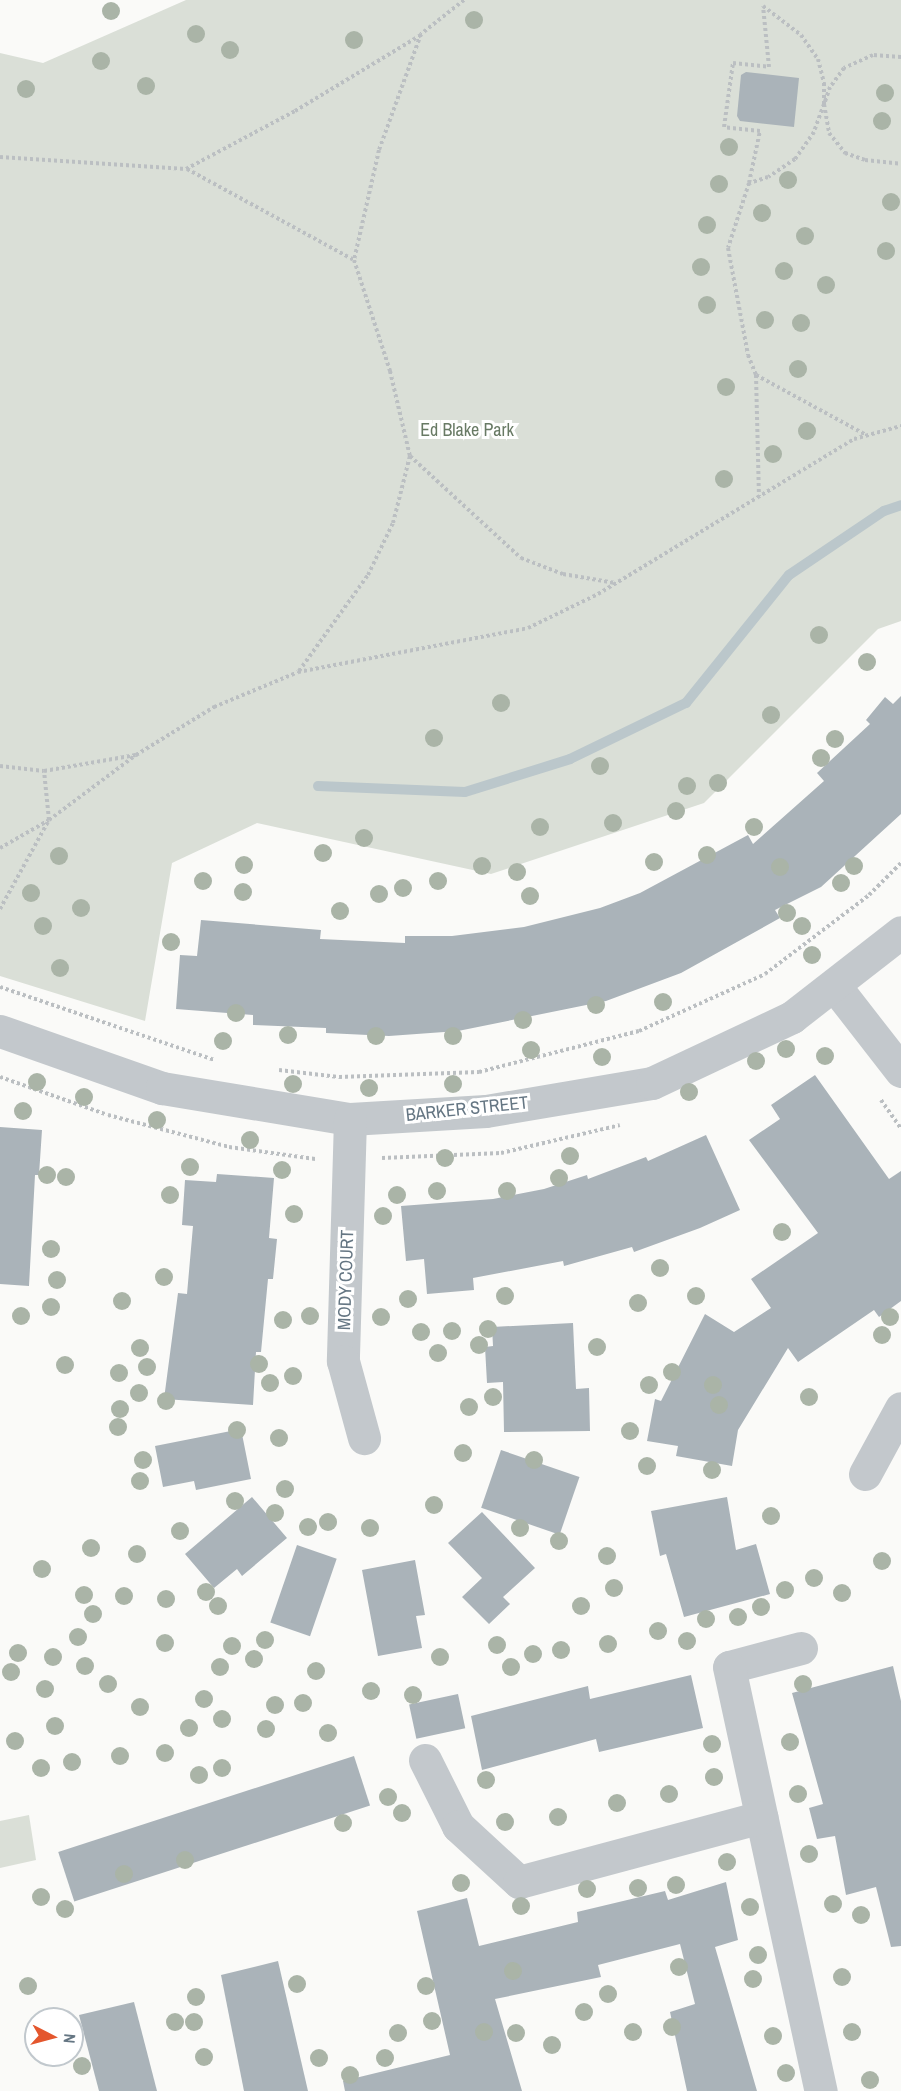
<!DOCTYPE html>
<style>
body{margin:0}
#map{position:relative;width:901px;height:2091px;overflow:hidden;background:#fafaf8;font-family:"Archivo Narrow",sans-serif}
div>[style]{position:absolute}
[style*='--x']{left:calc(var(--x)*1px);top:calc(var(--y)*1px);width:calc(var(--w)*1px);rotate:calc(var(--a)*1deg)}
.green>*{inset:0;background:#dadfd7}
.stream>*{height:10px;margin:-5px;padding:0 5px;transform-origin:5px;border-radius:5px;background:#bbc7cb}
.building>*{inset:0;background:#aab3b9;transform-origin:0 0}
.path>*{height:4px;margin-top:-2px;transform-origin:0;background:repeating-linear-gradient(90deg,#bbbfc2 0 3px,transparent 0 6px)}
.minor>*{height:33px;margin:-16.5px;padding:0 16.5px;transform-origin:16.5px;border-radius:16.5px;background:#c3c8cc}
.trees>*{width:18px;height:18px;margin:-9px;border-radius:50%;background:#aab4a7}
span{translate:-50% -50%;white-space:nowrap;text-align:center;line-height:1.15;-webkit-text-stroke:6px #fff;paint-order:stroke}
.park-label{font-size:18px;color:#687a64}
.street-label{font-size:18px;color:#657683}
.north{position:absolute;left:24px;top:2007px;width:60px;height:60px;box-sizing:border-box;background:#fff;border:2px solid #c1c8cd;border-radius:50%;rotate:96deg;font-size:16px;font-weight:700;line-height:24px;text-align:center;color:#657683}
.north::after{content:'';display:block;margin:auto;width:21px;height:27px;background:#e4572e;clip-path:polygon(50% 0,100% 100%,50% 72%,0 100%)}
</style>
<div id="map">
<div class="green">
<div style="clip-path:polygon(186px 0,901px 0,901px 621px,878px 629px,704px 803px,491px 874px,257px 823px,172px 863px,145px 1021px,0 976px,0 53px,43px 63px)"></div>
<div style="clip-path:polygon(29px 1815px,36px 1860px,0 1868px,0 1821px)"></div>
</div>
<div class="stream">
<div style="--x:318;--y:786;--w:147;--a:2.3"></div>
<div style="--x:465;--y:792;--w:110;--a:-17.4"></div>
<div style="--x:570;--y:759;--w:129;--a:-25.8"></div>
<div style="--x:686;--y:703;--w:164;--a:-51.2"></div>
<div style="--x:789;--y:575;--w:115;--a:-34"></div>
<div style="--x:884;--y:511;--w:18;--a:-19"></div>
</div>
<div class="building">
<div style="clip-path:polygon(746px 72px,799px 78px,794px 127px,740px 121px,737px 116px,741px 75px)"></div>
<div style="clip-path:polygon(901px 696px,901px 814px,821px 887px,775px 910px,780px 918px,681px 973px,606px 1001px,458px 1031px,389px 1036px,326px 1033px,326px 1028px,253px 1025px,253px 1015px,176px 1009px,180px 955px,197px 956px,201px 920px,321px 930px,320px 939px,405px 943px,405px 936px,452px 936px,524px 927px,600px 908px,640px 893px,748px 835px,753px 844px,824px 781px,817px 773px,870px 724px,866px 720px,885px 697px,893px 704px)"></div>
<div style="clip-path:polygon(815px 1075px,889px 1179px,901px 1171px,901px 1301px,879px 1317px,874px 1310px,798px 1362px,788px 1348px,738px 1430px,732px 1466px,676px 1456px,678px 1446px,647px 1441px,655px 1399px,661px 1401px,705px 1314px,734px 1332px,771px 1308px,751px 1279px,818px 1233px,749px 1140px,780px 1119px,771px 1105px)"></div>
<div style="clip-path:polygon(0 1127px,42px 1130px,39px 1175px,35px 1175px,29px 1286px,0 1284px)"></div>
<div style="clip-path:polygon(706px 1135px,740px 1210px,700px 1228px,634px 1252px,632px 1247px,564px 1266px,563px 1261px,473px 1278px,474px 1290px,427px 1294px,424px 1259px,406px 1261px,401px 1206px,493px 1199px,544px 1189px,587px 1175px,588px 1179px,646px 1157px,648px 1161px)"></div>
<div style="clip-path:polygon(217px 1174px,274px 1178px,269px 1238px,277px 1239px,273px 1279px,268px 1279px,261px 1352px,256px 1352px,253px 1405px,164px 1399px,178px 1293px,187px 1294px,193px 1226px,182px 1225px,185px 1180px,216px 1182px)"></div>
<div style="clip-path:polygon(573px 1323px,576px 1389px,589px 1388px,590px 1431px,504px 1432px,503px 1382px,487px 1383px,485px 1347px,493px 1346px,492px 1327px)"></div>
<div style="clip-path:polygon(241px 1429px,251px 1479px,196px 1490px,194px 1481px,163px 1487px,155px 1446px)"></div>
<div style="left:501px;top:1450px;width:83px;height:61px;rotate:19deg"></div>
<div style="clip-path:polygon(252px 1497px,287px 1538px,242px 1576px,237px 1569px,214px 1588px,185px 1554px)"></div>
<div style="clip-path:polygon(727px 1497px,736px 1550px,756px 1544px,770px 1594px,684px 1617px,666px 1554px,660px 1556px,651px 1511px)"></div>
<div style="clip-path:polygon(482px 1512px,535px 1568px,503px 1597px,510px 1604px,489px 1624px,462px 1597px,482px 1578px,448px 1543px)"></div>
<div style="left:297px;top:1545px;width:42px;height:82px;rotate:19deg"></div>
<div style="clip-path:polygon(415px 1560px,425px 1615px,416px 1616px,422px 1648px,378px 1656px,362px 1570px)"></div>
<div style="clip-path:polygon(893px 1666px,901px 1701px,901px 1946px,891px 1947px,876px 1887px,846px 1895px,835px 1836px,817px 1839px,809px 1808px,823px 1804px,792px 1693px)"></div>
<div style="clip-path:polygon(691px 1675px,703px 1728px,599px 1752px,596px 1739px,482px 1770px,471px 1716px,588px 1686px,590px 1699px)"></div>
<div style="left:458px;top:1694px;width:35px;height:50px;rotate:78deg"></div>
<div style="left:354px;top:1756px;width:52px;height:311px;rotate:72deg"></div>
<div style="clip-path:polygon(726px 1882px,738px 1940px,715px 1947px,757px 2091px,687px 2091px,670px 2012px,695px 2004px,680px 1944px,598px 1965px,601px 1977px,495px 1999px,522px 2091px,345px 2091px,343px 2081px,450px 2055px,417px 1911px,467px 1898px,479px 1946px,578px 1922px,577px 1912px,665px 1891px,668px 1900px)"></div>
<div style="clip-path:polygon(278px 1961px,308px 2091px,244px 2091px,221px 1975px)"></div>
<div style="clip-path:polygon(134px 2002px,157px 2091px,99px 2091px,79px 2015px)"></div>
</div>
<div class="path">
<div style="--x:464;--y:0;--w:55;--a:141.7"></div>
<div style="--x:421;--y:34;--w:123;--a:109.9"></div>
<div style="--x:379;--y:150;--w:113;--a:102.8"></div>
<div style="--x:354;--y:260;--w:117;--a:72"></div>
<div style="--x:390;--y:371;--w:87;--a:76.8"></div>
<div style="--x:410;--y:456;--w:151;--a:42.6"></div>
<div style="--x:521;--y:558;--w:45;--a:20.9"></div>
<div style="--x:563;--y:574;--w:53;--a:9.8"></div>
<div style="--x:901;--y:57;--w:28;--a:-176"></div>
<div style="--x:873;--y:55;--w:32;--a:156"></div>
<div style="--x:844;--y:68;--w:24;--a:126"></div>
<div style="--x:830;--y:87;--w:18;--a:109"></div>
<div style="--x:824;--y:104;--w:30;--a:110"></div>
<div style="--x:814;--y:132;--w:33;--a:125"></div>
<div style="--x:795;--y:159;--w:32;--a:146"></div>
<div style="--x:768;--y:177;--w:20;--a:162"></div>
<div style="--x:749;--y:183;--w:53;--a:-78.1"></div>
<div style="--x:760;--y:131;--w:36;--a:-174"></div>
<div style="--x:724;--y:127;--w:65;--a:-82"></div>
<div style="--x:733;--y:63;--w:36;--a:6"></div>
<div style="--x:769;--y:67;--w:61;--a:-95.6"></div>
<div style="--x:763;--y:6;--w:48;--a:37.3"></div>
<div style="--x:801;--y:35;--w:29;--a:55"></div>
<div style="--x:818;--y:59;--w:25;--a:76"></div>
<div style="--x:824;--y:83;--w:21;--a:90"></div>
<div style="--x:824;--y:104;--w:29;--a:80"></div>
<div style="--x:829;--y:133;--w:26;--a:51"></div>
<div style="--x:845;--y:153;--w:21;--a:19"></div>
<div style="--x:865;--y:160;--w:36;--a:6"></div>
<div style="--x:0;--y:157;--w:186;--a:3.7"></div>
<div style="--x:186;--y:169;--w:123;--a:-28"></div>
<div style="--x:295;--y:111;--w:147;--a:-31.1"></div>
<div style="--x:187;--y:169;--w:190;--a:28.6"></div>
<div style="--x:749;--y:183;--w:68;--a:107.9"></div>
<div style="--x:728;--y:248;--w:109;--a:79.4"></div>
<div style="--x:748;--y:355;--w:22;--a:68"></div>
<div style="--x:756;--y:375;--w:125;--a:28.6"></div>
<div style="--x:756;--y:375;--w:121;--a:88.6"></div>
<div style="--x:299;--y:671;--w:118;--a:-54.3"></div>
<div style="--x:368;--y:575;--w:58;--a:-64.3"></div>
<div style="--x:393;--y:523;--w:69;--a:-75.8"></div>
<div style="--x:0;--y:766;--w:44;--a:6.5"></div>
<div style="--x:44;--y:771;--w:93;--a:-9.9"></div>
<div style="--x:0;--y:848;--w:56;--a:-29.7"></div>
<div style="--x:49;--y:820;--w:49;--a:-95.8"></div>
<div style="--x:0;--y:909;--w:102;--a:-61.2"></div>
<div style="--x:49;--y:820;--w:109;--a:-36.8"></div>
<div style="--x:136;--y:755;--w:92;--a:-31.6"></div>
<div style="--x:214;--y:707;--w:91;--a:-22.6"></div>
<div style="--x:298;--y:672;--w:234;--a:-10.8"></div>
<div style="--x:528;--y:628;--w:78;--a:-25.9"></div>
<div style="--x:598;--y:594;--w:299;--a:-31.2"></div>
<div style="--x:854;--y:439;--w:49;--a:-15.5"></div>
<div style="--x:0;--y:987;--w:227;--a:18.8"></div>
<div style="--x:279;--y:1070;--w:60;--a:6.7"></div>
<div style="--x:339;--y:1077;--w:140;--a:-2"></div>
<div style="--x:479;--y:1072;--w:165;--a:-14.4"></div>
<div style="--x:639;--y:1031;--w:138;--a:-24.3"></div>
<div style="--x:765;--y:974;--w:131;--a:-37.2"></div>
<div style="--x:869;--y:895;--w:45;--a:-45"></div>
<div style="--x:0;--y:1077;--w:114;--a:19.4"></div>
<div style="--x:108;--y:1115;--w:125;--a:14.8"></div>
<div style="--x:229;--y:1147;--w:87;--a:7.9"></div>
<div style="--x:881;--y:1100;--w:35;--a:55"></div>
<div style="--x:382;--y:1158;--w:119;--a:-2.4"></div>
<div style="--x:501;--y:1153;--w:122;--a:-13.2"></div>
</div>
<div class="minor">
<div style="--x:834;--y:985;--w:109;--a:52.1"></div>
<div style="--x:0;--y:1031;--w:172;--a:19.4"></div>
<div style="--x:162;--y:1088;--w:191;--a:9.4"></div>
<div style="--x:350;--y:1119;--w:136;--a:-3.4"></div>
<div style="--x:486;--y:1111;--w:168;--a:-9.6"></div>
<div style="--x:652;--y:1083;--w:155;--a:-25.2"></div>
<div style="--x:792;--y:1017;--w:138;--a:-37.9"></div>
<div style="--x:350;--y:1119;--w:242;--a:91.7"></div>
<div style="--x:343;--y:1361;--w:80;--a:74.7"></div>
<div style="--x:865;--y:1474;--w:75;--a:-61.4"></div>
<div style="--x:801;--y:1648;--w:74;--a:165.2"></div>
<div style="--x:729;--y:1667;--w:434;--a:77.8"></div>
<div style="--x:425;--y:1760;--w:74;--a:63.4"></div>
<div style="--x:458;--y:1826;--w:83;--a:42.6"></div>
<div style="--x:519;--y:1882;--w:251;--a:-15"></div>
</div>
<div class="trees">
<div style="left:111px;top:11px"></div>
<div style="left:474px;top:20px"></div>
<div style="left:196px;top:34px"></div>
<div style="left:354px;top:40px"></div>
<div style="left:230px;top:50px"></div>
<div style="left:101px;top:61px"></div>
<div style="left:146px;top:86px"></div>
<div style="left:26px;top:89px"></div>
<div style="left:885px;top:93px"></div>
<div style="left:882px;top:121px"></div>
<div style="left:729px;top:147px"></div>
<div style="left:788px;top:180px"></div>
<div style="left:719px;top:184px"></div>
<div style="left:891px;top:202px"></div>
<div style="left:762px;top:213px"></div>
<div style="left:707px;top:225px"></div>
<div style="left:805px;top:236px"></div>
<div style="left:886px;top:251px"></div>
<div style="left:701px;top:267px"></div>
<div style="left:784px;top:271px"></div>
<div style="left:826px;top:285px"></div>
<div style="left:707px;top:305px"></div>
<div style="left:765px;top:320px"></div>
<div style="left:801px;top:323px"></div>
<div style="left:798px;top:369px"></div>
<div style="left:726px;top:387px"></div>
<div style="left:807px;top:431px"></div>
<div style="left:773px;top:454px"></div>
<div style="left:724px;top:479px"></div>
<div style="left:819px;top:635px"></div>
<div style="left:867px;top:662px"></div>
<div style="left:501px;top:703px"></div>
<div style="left:771px;top:715px"></div>
<div style="left:434px;top:738px"></div>
<div style="left:835px;top:739px"></div>
<div style="left:821px;top:758px"></div>
<div style="left:600px;top:766px"></div>
<div style="left:718px;top:783px"></div>
<div style="left:687px;top:786px"></div>
<div style="left:676px;top:811px"></div>
<div style="left:613px;top:823px"></div>
<div style="left:540px;top:827px"></div>
<div style="left:754px;top:827px"></div>
<div style="left:364px;top:838px"></div>
<div style="left:323px;top:853px"></div>
<div style="left:707px;top:855px"></div>
<div style="left:59px;top:856px"></div>
<div style="left:654px;top:862px"></div>
<div style="left:244px;top:865px"></div>
<div style="left:482px;top:866px"></div>
<div style="left:854px;top:866px"></div>
<div style="left:780px;top:867px"></div>
<div style="left:517px;top:872px"></div>
<div style="left:203px;top:881px"></div>
<div style="left:438px;top:881px"></div>
<div style="left:841px;top:883px"></div>
<div style="left:403px;top:888px"></div>
<div style="left:243px;top:892px"></div>
<div style="left:31px;top:893px"></div>
<div style="left:379px;top:894px"></div>
<div style="left:530px;top:896px"></div>
<div style="left:81px;top:908px"></div>
<div style="left:340px;top:911px"></div>
<div style="left:787px;top:913px"></div>
<div style="left:43px;top:926px"></div>
<div style="left:802px;top:926px"></div>
<div style="left:171px;top:942px"></div>
<div style="left:812px;top:955px"></div>
<div style="left:60px;top:968px"></div>
<div style="left:663px;top:1002px"></div>
<div style="left:596px;top:1005px"></div>
<div style="left:236px;top:1013px"></div>
<div style="left:523px;top:1020px"></div>
<div style="left:288px;top:1035px"></div>
<div style="left:376px;top:1036px"></div>
<div style="left:453px;top:1036px"></div>
<div style="left:223px;top:1041px"></div>
<div style="left:786px;top:1049px"></div>
<div style="left:531px;top:1050px"></div>
<div style="left:825px;top:1056px"></div>
<div style="left:602px;top:1057px"></div>
<div style="left:756px;top:1061px"></div>
<div style="left:37px;top:1082px"></div>
<div style="left:293px;top:1084px"></div>
<div style="left:453px;top:1084px"></div>
<div style="left:369px;top:1088px"></div>
<div style="left:689px;top:1092px"></div>
<div style="left:84px;top:1097px"></div>
<div style="left:23px;top:1111px"></div>
<div style="left:157px;top:1120px"></div>
<div style="left:250px;top:1140px"></div>
<div style="left:570px;top:1156px"></div>
<div style="left:445px;top:1158px"></div>
<div style="left:190px;top:1167px"></div>
<div style="left:282px;top:1170px"></div>
<div style="left:47px;top:1175px"></div>
<div style="left:66px;top:1177px"></div>
<div style="left:559px;top:1178px"></div>
<div style="left:437px;top:1191px"></div>
<div style="left:507px;top:1191px"></div>
<div style="left:170px;top:1195px"></div>
<div style="left:397px;top:1195px"></div>
<div style="left:294px;top:1214px"></div>
<div style="left:383px;top:1216px"></div>
<div style="left:782px;top:1232px"></div>
<div style="left:51px;top:1249px"></div>
<div style="left:660px;top:1268px"></div>
<div style="left:164px;top:1277px"></div>
<div style="left:57px;top:1280px"></div>
<div style="left:505px;top:1296px"></div>
<div style="left:696px;top:1296px"></div>
<div style="left:408px;top:1299px"></div>
<div style="left:122px;top:1301px"></div>
<div style="left:638px;top:1303px"></div>
<div style="left:51px;top:1307px"></div>
<div style="left:21px;top:1316px"></div>
<div style="left:310px;top:1316px"></div>
<div style="left:381px;top:1317px"></div>
<div style="left:890px;top:1317px"></div>
<div style="left:283px;top:1320px"></div>
<div style="left:488px;top:1329px"></div>
<div style="left:452px;top:1331px"></div>
<div style="left:421px;top:1332px"></div>
<div style="left:882px;top:1335px"></div>
<div style="left:479px;top:1345px"></div>
<div style="left:597px;top:1347px"></div>
<div style="left:140px;top:1348px"></div>
<div style="left:438px;top:1353px"></div>
<div style="left:259px;top:1364px"></div>
<div style="left:65px;top:1365px"></div>
<div style="left:147px;top:1367px"></div>
<div style="left:672px;top:1372px"></div>
<div style="left:119px;top:1373px"></div>
<div style="left:293px;top:1376px"></div>
<div style="left:270px;top:1383px"></div>
<div style="left:649px;top:1385px"></div>
<div style="left:713px;top:1385px"></div>
<div style="left:139px;top:1393px"></div>
<div style="left:493px;top:1397px"></div>
<div style="left:809px;top:1397px"></div>
<div style="left:166px;top:1401px"></div>
<div style="left:719px;top:1405px"></div>
<div style="left:469px;top:1407px"></div>
<div style="left:120px;top:1409px"></div>
<div style="left:118px;top:1427px"></div>
<div style="left:237px;top:1430px"></div>
<div style="left:630px;top:1431px"></div>
<div style="left:279px;top:1438px"></div>
<div style="left:463px;top:1453px"></div>
<div style="left:143px;top:1460px"></div>
<div style="left:534px;top:1460px"></div>
<div style="left:647px;top:1466px"></div>
<div style="left:712px;top:1470px"></div>
<div style="left:140px;top:1481px"></div>
<div style="left:285px;top:1489px"></div>
<div style="left:235px;top:1501px"></div>
<div style="left:434px;top:1505px"></div>
<div style="left:275px;top:1513px"></div>
<div style="left:771px;top:1516px"></div>
<div style="left:328px;top:1522px"></div>
<div style="left:308px;top:1527px"></div>
<div style="left:370px;top:1528px"></div>
<div style="left:520px;top:1528px"></div>
<div style="left:180px;top:1531px"></div>
<div style="left:559px;top:1541px"></div>
<div style="left:91px;top:1548px"></div>
<div style="left:137px;top:1554px"></div>
<div style="left:607px;top:1556px"></div>
<div style="left:882px;top:1561px"></div>
<div style="left:42px;top:1569px"></div>
<div style="left:814px;top:1578px"></div>
<div style="left:614px;top:1588px"></div>
<div style="left:785px;top:1590px"></div>
<div style="left:206px;top:1592px"></div>
<div style="left:842px;top:1593px"></div>
<div style="left:84px;top:1595px"></div>
<div style="left:124px;top:1596px"></div>
<div style="left:166px;top:1599px"></div>
<div style="left:218px;top:1606px"></div>
<div style="left:581px;top:1606px"></div>
<div style="left:761px;top:1607px"></div>
<div style="left:93px;top:1614px"></div>
<div style="left:738px;top:1617px"></div>
<div style="left:706px;top:1619px"></div>
<div style="left:658px;top:1631px"></div>
<div style="left:78px;top:1637px"></div>
<div style="left:265px;top:1640px"></div>
<div style="left:687px;top:1641px"></div>
<div style="left:165px;top:1643px"></div>
<div style="left:608px;top:1644px"></div>
<div style="left:497px;top:1645px"></div>
<div style="left:232px;top:1646px"></div>
<div style="left:561px;top:1650px"></div>
<div style="left:18px;top:1653px"></div>
<div style="left:533px;top:1654px"></div>
<div style="left:53px;top:1657px"></div>
<div style="left:440px;top:1657px"></div>
<div style="left:254px;top:1659px"></div>
<div style="left:85px;top:1666px"></div>
<div style="left:220px;top:1667px"></div>
<div style="left:511px;top:1667px"></div>
<div style="left:316px;top:1671px"></div>
<div style="left:11px;top:1672px"></div>
<div style="left:108px;top:1684px"></div>
<div style="left:803px;top:1684px"></div>
<div style="left:45px;top:1689px"></div>
<div style="left:371px;top:1691px"></div>
<div style="left:413px;top:1695px"></div>
<div style="left:204px;top:1699px"></div>
<div style="left:303px;top:1703px"></div>
<div style="left:275px;top:1705px"></div>
<div style="left:140px;top:1707px"></div>
<div style="left:222px;top:1719px"></div>
<div style="left:55px;top:1726px"></div>
<div style="left:189px;top:1728px"></div>
<div style="left:266px;top:1729px"></div>
<div style="left:328px;top:1733px"></div>
<div style="left:15px;top:1741px"></div>
<div style="left:790px;top:1742px"></div>
<div style="left:712px;top:1744px"></div>
<div style="left:165px;top:1753px"></div>
<div style="left:120px;top:1756px"></div>
<div style="left:72px;top:1762px"></div>
<div style="left:41px;top:1768px"></div>
<div style="left:222px;top:1768px"></div>
<div style="left:199px;top:1775px"></div>
<div style="left:714px;top:1777px"></div>
<div style="left:486px;top:1780px"></div>
<div style="left:669px;top:1794px"></div>
<div style="left:798px;top:1794px"></div>
<div style="left:388px;top:1797px"></div>
<div style="left:617px;top:1803px"></div>
<div style="left:402px;top:1813px"></div>
<div style="left:558px;top:1817px"></div>
<div style="left:505px;top:1822px"></div>
<div style="left:343px;top:1823px"></div>
<div style="left:809px;top:1854px"></div>
<div style="left:185px;top:1860px"></div>
<div style="left:727px;top:1862px"></div>
<div style="left:124px;top:1874px"></div>
<div style="left:461px;top:1883px"></div>
<div style="left:676px;top:1885px"></div>
<div style="left:638px;top:1888px"></div>
<div style="left:587px;top:1889px"></div>
<div style="left:41px;top:1897px"></div>
<div style="left:833px;top:1904px"></div>
<div style="left:521px;top:1906px"></div>
<div style="left:750px;top:1907px"></div>
<div style="left:65px;top:1909px"></div>
<div style="left:861px;top:1915px"></div>
<div style="left:758px;top:1955px"></div>
<div style="left:679px;top:1967px"></div>
<div style="left:513px;top:1971px"></div>
<div style="left:842px;top:1977px"></div>
<div style="left:753px;top:1979px"></div>
<div style="left:297px;top:1984px"></div>
<div style="left:28px;top:1986px"></div>
<div style="left:426px;top:1986px"></div>
<div style="left:608px;top:1994px"></div>
<div style="left:196px;top:1997px"></div>
<div style="left:584px;top:2012px"></div>
<div style="left:432px;top:2021px"></div>
<div style="left:175px;top:2022px"></div>
<div style="left:194px;top:2022px"></div>
<div style="left:672px;top:2027px"></div>
<div style="left:484px;top:2032px"></div>
<div style="left:633px;top:2032px"></div>
<div style="left:852px;top:2032px"></div>
<div style="left:398px;top:2033px"></div>
<div style="left:516px;top:2033px"></div>
<div style="left:773px;top:2036px"></div>
<div style="left:552px;top:2045px"></div>
<div style="left:204px;top:2057px"></div>
<div style="left:319px;top:2058px"></div>
<div style="left:385px;top:2058px"></div>
<div style="left:82px;top:2066px"></div>
<div style="left:786px;top:2073px"></div>
<div style="left:350px;top:2075px"></div>
<div style="left:870px;top:2080px"></div>
</div>
<div class="park-label">
<span style="left:467px;top:430px">Ed Blake Park</span>
</div>
<div class="street-label">
<span style="left:467px;top:1109px;rotate:-6deg">BARKER STREET</span>
<span style="left:346px;top:1280px;rotate:-88deg">MODY COURT</span>
</div>
<div class="north">N</div>
</div>
